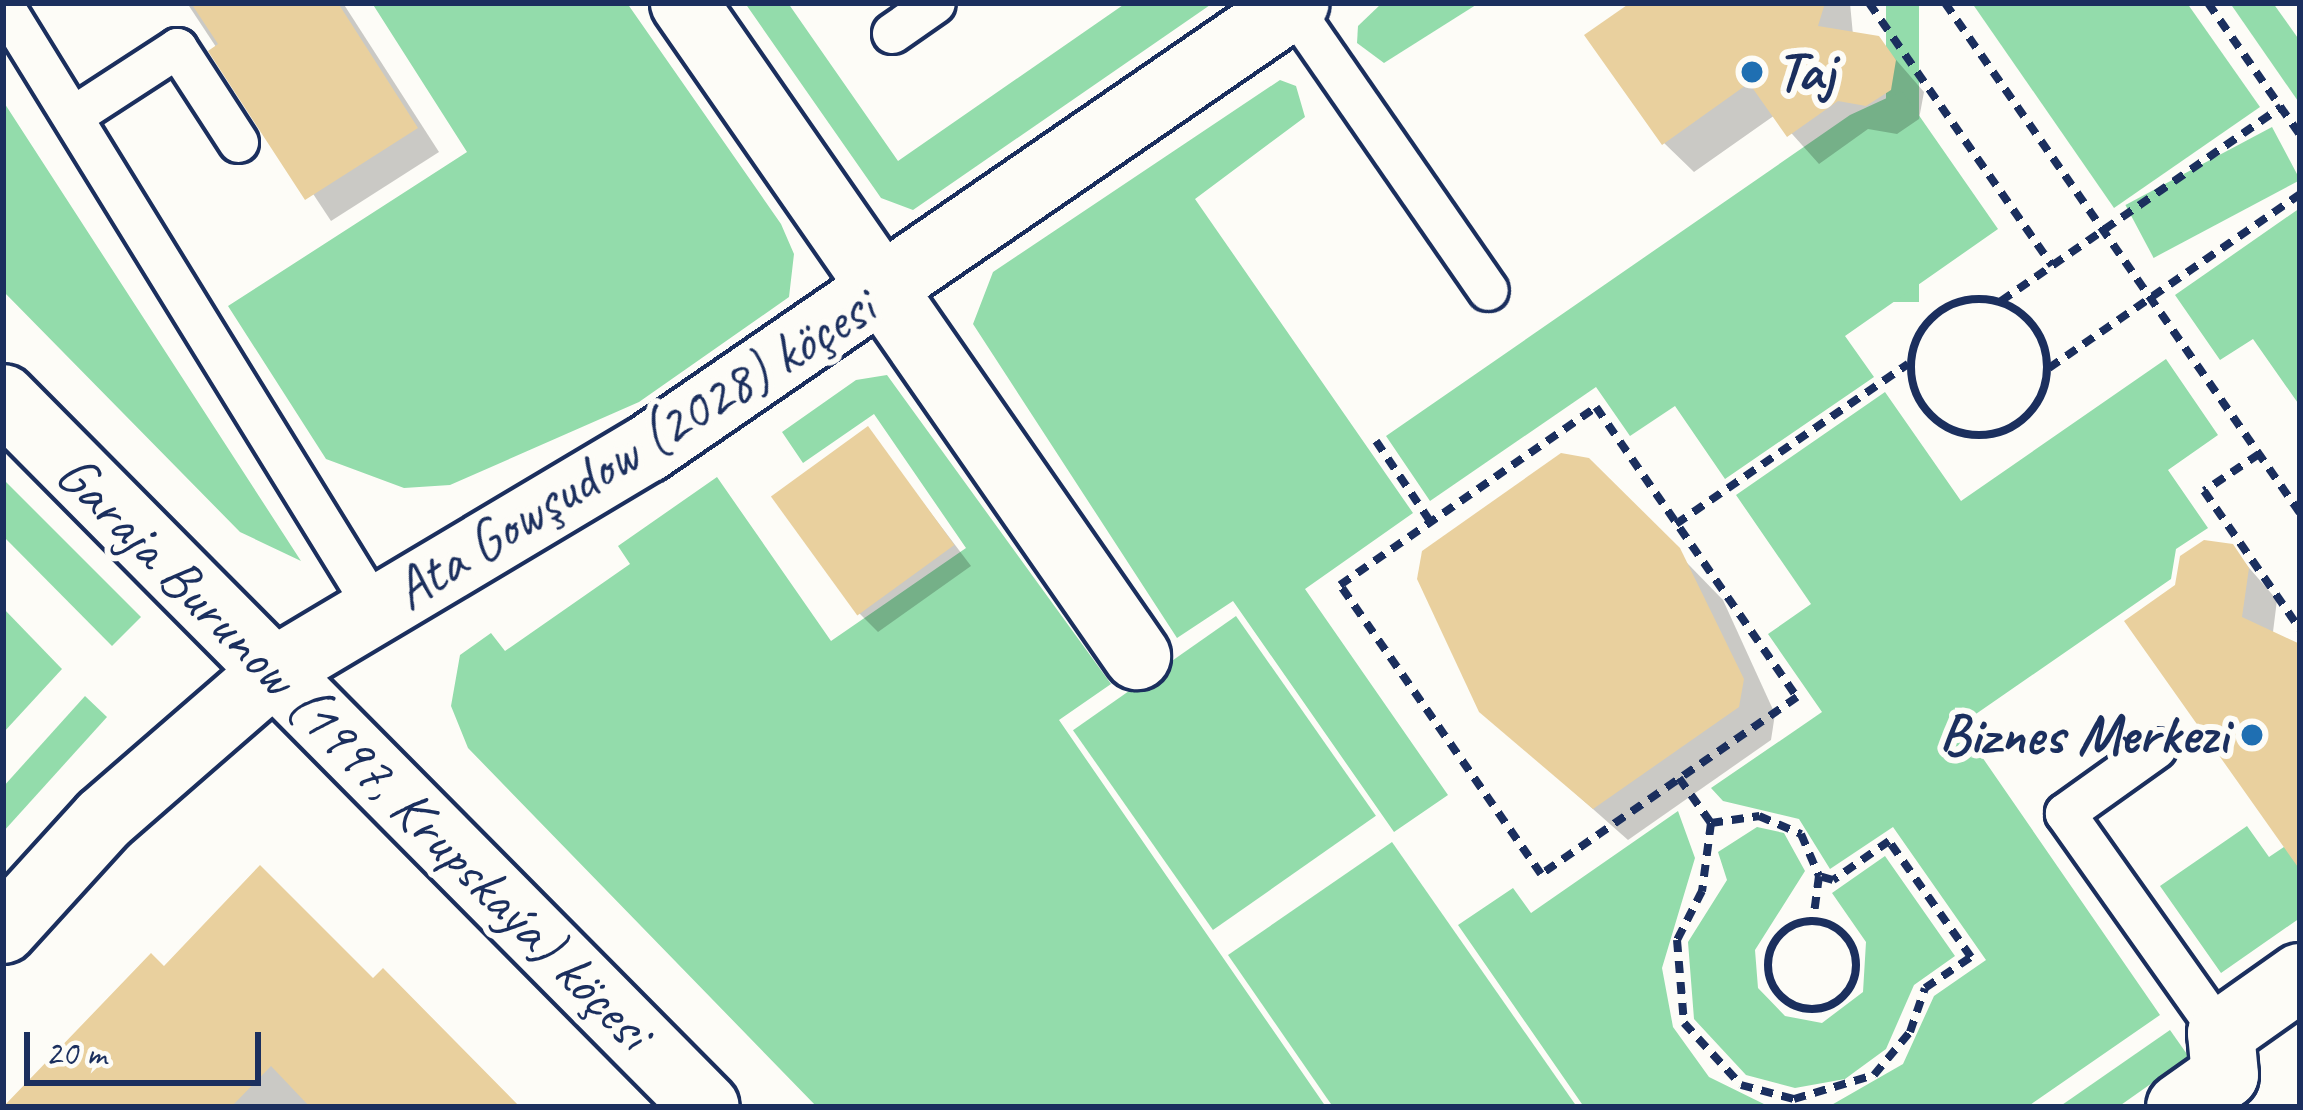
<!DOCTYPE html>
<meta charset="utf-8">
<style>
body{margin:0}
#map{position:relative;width:2303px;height:1110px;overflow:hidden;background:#fdfcf7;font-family:Caveat,sans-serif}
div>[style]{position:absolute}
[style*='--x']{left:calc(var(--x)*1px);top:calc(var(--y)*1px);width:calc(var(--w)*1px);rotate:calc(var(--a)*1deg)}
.green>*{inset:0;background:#93dcab;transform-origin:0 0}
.shadow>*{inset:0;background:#0003}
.building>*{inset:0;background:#e9d09e;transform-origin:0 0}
.path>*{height:8px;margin-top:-4px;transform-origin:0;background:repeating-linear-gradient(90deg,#1b2f5e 0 12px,transparent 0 21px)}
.path>.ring{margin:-4px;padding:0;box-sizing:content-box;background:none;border:8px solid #1b2f5e;border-radius:50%}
.roads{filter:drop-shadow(3px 0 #1b2f5e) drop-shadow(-3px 0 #1b2f5e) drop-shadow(0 3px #1b2f5e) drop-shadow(0 -3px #1b2f5e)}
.lane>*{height:39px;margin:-19.5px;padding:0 19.5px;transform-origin:19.5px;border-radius:19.5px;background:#fdfcf7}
.street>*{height:66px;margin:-33px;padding:0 33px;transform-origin:33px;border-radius:33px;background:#fdfcf7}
.dots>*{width:33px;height:33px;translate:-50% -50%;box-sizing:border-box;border:6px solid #fdfcf7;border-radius:50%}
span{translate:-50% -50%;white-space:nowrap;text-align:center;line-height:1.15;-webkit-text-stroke:12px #fdfcf7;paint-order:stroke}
.poi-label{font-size:57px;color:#1b2f5e;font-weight:700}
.left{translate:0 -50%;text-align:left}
.right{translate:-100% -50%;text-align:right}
.street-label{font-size:57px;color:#1b2f5e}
.frame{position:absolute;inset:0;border:6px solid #1b2f5e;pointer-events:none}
.scale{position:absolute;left:24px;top:1032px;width:237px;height:54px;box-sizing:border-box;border:6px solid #1b2f5e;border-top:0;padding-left:15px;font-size:36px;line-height:42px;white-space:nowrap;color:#1b2f5e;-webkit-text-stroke:9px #fdfcf7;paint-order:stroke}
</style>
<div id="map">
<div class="green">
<div style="clip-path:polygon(372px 3px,627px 3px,781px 224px,794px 254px,789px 297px,639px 402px,450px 485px,404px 488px,326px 459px,228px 306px,467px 152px)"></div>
<div style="clip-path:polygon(745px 3px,788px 3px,898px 161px,1126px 3px,1213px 3px,913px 210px,881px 198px)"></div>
<div style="clip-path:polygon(1382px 3px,1479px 3px,1384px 63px,1357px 43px,1358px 26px)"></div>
<div style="left:1886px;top:3px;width:33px;height:299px"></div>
<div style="clip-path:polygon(1972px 3px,2187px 3px,2260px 107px,2114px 208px)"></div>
<div style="clip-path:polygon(2230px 3px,2273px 3px,2300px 41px,2300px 104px)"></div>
<div style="clip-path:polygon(1280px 80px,1296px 86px,1305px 117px,1195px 199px,1413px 513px,1305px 589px,1448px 795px,1394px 832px,1233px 601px,1177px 638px,973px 324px,993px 272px)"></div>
<div style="clip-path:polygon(1902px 91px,1998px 229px,1845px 336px,1874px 377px,1725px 479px,1675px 406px,1630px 436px,1596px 387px,1430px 501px,1386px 436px,1850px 115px)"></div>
<div style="clip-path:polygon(3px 101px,163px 348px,301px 561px,240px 532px,3px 291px)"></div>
<div style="left:2272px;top:127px;width:60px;height:166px;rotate:62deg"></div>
<div style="clip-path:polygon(2300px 208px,2300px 406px,2253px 339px,2220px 360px,2175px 295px)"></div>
<div style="clip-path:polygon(2166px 359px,2218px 435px,2168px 470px,2208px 528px,2176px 549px,2171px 579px,1960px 725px,2160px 1015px,2027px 1107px,1828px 1107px,1903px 1064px,1934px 996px,1986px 960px,1893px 827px,1830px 869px,1799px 819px,1723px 801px,1711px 788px,1822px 712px,1768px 634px,1811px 604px,1736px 495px,1885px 392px,1961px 501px)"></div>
<div style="clip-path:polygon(887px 375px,1111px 684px,1059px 720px,1326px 1107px,817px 1107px,468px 748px,451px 706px,460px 655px,491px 633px,505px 651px,630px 564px,618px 546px,717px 477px,831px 641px,966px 548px,874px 414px,803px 463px,782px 432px,856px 380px)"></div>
<div style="clip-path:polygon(3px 479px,141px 617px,112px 646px,3px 536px)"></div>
<div style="clip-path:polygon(3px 608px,62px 669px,3px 733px)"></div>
<div style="left:1236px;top:616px;width:244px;height:199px;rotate:55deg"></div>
<div style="clip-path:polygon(85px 696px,107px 717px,3px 832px,3px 787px)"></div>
<div style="clip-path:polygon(1678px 811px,1695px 858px,1662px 968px,1673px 1027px,1709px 1077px,1770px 1107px,1584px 1107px,1458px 925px,1513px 888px,1531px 913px)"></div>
<div style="clip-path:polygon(2247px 826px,2269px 857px,2300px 836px,2300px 918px,2221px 973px,2160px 886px)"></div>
<div style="clip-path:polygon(1757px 827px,1784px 833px,1805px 871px,1755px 950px,1758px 988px,1785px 1016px,1822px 1023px,1863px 992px,1866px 942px,1832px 893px,1885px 856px,1955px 956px,1914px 985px,1886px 1049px,1845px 1079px,1795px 1088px,1746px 1075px,1694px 1019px,1688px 942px,1727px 880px,1718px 852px)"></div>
<div style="clip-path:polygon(1392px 842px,1577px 1107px,1333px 1107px,1228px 955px)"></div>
<div style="clip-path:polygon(2170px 1030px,2189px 1057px,2118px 1107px,2059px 1107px)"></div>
</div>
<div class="shadow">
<div style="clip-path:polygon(187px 3px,343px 3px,439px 152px,331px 221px)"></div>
<div style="clip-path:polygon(1635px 3px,1850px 3px,1853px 35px,1878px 39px,1924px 92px,1919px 119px,1897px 134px,1868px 129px,1819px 164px,1775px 115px,1694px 172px,1664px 143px)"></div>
<div style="clip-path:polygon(868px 430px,971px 566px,878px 632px,859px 613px)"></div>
<div style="clip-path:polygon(1621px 495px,1723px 600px,1775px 714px,1771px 740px,1628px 840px,1481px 710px)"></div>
<div style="clip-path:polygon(2231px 547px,2277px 600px,2272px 640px,2300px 659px,2300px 857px,2128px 622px)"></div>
<div style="clip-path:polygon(164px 970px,373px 983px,516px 1107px,7px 1107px)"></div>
</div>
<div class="building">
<div style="clip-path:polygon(191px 3px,338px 3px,418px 128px,305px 200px,208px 51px,218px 44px)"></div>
<div style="clip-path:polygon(1630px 3px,1825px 3px,1818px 26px,1879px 36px,1896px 60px,1891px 90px,1866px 106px,1838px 101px,1787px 137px,1749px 83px,1662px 145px,1584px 35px)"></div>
<div style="left:868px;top:426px;width:147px;height:120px;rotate:54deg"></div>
<div style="clip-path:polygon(1561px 453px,1589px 458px,1680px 548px,1744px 679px,1739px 707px,1593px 809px,1479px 712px,1417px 579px,1422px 551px)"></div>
<div style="clip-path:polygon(2204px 540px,2233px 544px,2249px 568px,2242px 617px,2300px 644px,2300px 870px,2124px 621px,2175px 585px,2180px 556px)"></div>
<div style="clip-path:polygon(260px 865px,373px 978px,383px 968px,520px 1107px,310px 1107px,271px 1066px,231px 1107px,3px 1107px,151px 953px,164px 966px)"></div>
</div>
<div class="path">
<div style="--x:1869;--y:3;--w:320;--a:55.1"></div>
<div style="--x:1945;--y:3;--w:621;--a:55.16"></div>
<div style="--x:2208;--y:3;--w:161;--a:55.1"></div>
<div class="ring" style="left:1911px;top:299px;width:128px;height:128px"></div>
<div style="--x:2001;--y:301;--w:341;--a:-34.7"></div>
<div style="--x:2049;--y:368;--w:305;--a:-34.7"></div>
<div style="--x:1596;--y:407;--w:353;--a:55.3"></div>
<div style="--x:1797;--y:697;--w:311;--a:145.3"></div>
<div style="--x:1541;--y:874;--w:352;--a:-124.8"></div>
<div style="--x:1340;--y:585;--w:312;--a:-34.8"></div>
<div style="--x:1376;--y:441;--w:97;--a:56"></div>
<div style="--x:2259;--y:454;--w:66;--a:146.1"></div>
<div style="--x:2204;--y:491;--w:168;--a:55.2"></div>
<div style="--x:1676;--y:524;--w:282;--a:-34.6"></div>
<div style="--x:1679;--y:778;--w:55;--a:54.6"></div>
<div style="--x:1711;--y:823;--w:69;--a:97.5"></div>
<div style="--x:1702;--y:891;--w:55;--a:117"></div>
<div style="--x:1677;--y:940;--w:83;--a:85.2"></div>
<div style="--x:1684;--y:1023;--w:84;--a:47.4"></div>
<div style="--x:1741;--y:1085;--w:55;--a:14.8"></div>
<div style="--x:1794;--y:1099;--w:84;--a:-16.7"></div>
<div style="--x:1874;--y:1075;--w:56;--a:-50.1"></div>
<div style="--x:1910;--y:1032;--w:46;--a:-71.2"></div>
<div style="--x:1925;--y:988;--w:55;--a:-34"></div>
<div style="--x:1971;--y:957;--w:142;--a:-125.3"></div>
<div style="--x:1889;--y:841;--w:68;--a:145.1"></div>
<div style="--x:1833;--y:880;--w:15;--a:-164"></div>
<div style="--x:1711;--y:823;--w:49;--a:-8.3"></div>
<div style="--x:1759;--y:816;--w:46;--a:23.2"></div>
<div style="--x:1801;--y:834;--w:46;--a:66.8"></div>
<div style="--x:1819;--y:876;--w:45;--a:97.6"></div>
<div class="ring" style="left:1768px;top:921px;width:80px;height:80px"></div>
</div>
<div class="roads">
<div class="lane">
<div style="--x:1289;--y:3;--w:349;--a:55.3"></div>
<div style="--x:3;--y:5;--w:713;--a:58.36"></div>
<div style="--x:892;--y:33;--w:52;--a:-34.9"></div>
<div style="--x:74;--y:115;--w:123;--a:-33"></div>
<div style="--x:177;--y:48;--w:112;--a:57"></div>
<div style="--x:2156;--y:748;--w:112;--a:144.5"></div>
<div style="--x:2065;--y:813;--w:270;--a:54.7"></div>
</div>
<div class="street">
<div style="--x:684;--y:3;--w:795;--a:55.25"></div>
<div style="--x:3;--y:398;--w:998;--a:45.24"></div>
<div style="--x:3;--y:930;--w:150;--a:-47.7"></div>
<div style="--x:104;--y:819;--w:225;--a:-41"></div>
<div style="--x:274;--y:671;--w:434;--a:-30.8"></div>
<div style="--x:647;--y:449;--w:787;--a:-34.5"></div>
<div style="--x:2180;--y:1107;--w:55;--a:-35.4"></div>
<div style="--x:2225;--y:1075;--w:42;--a:-95.4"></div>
<div style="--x:2221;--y:1033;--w:97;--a:-35.3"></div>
</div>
</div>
<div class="dots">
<div style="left:1752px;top:72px;background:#1f6fb2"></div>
<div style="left:2252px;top:735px;background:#1f6fb2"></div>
</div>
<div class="poi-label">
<span class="left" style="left:1776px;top:72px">Taj</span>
<span class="right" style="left:2228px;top:735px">Biznes Merkezi</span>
</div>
<div class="street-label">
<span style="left:634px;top:449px;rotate:-32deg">Ata Gowşudow (2028) köçesi</span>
<span style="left:354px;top:752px;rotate:45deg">Garaja Burunow (1997, Krupskaýa) köçesi</span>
</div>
<div class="frame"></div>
<div class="scale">20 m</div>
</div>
